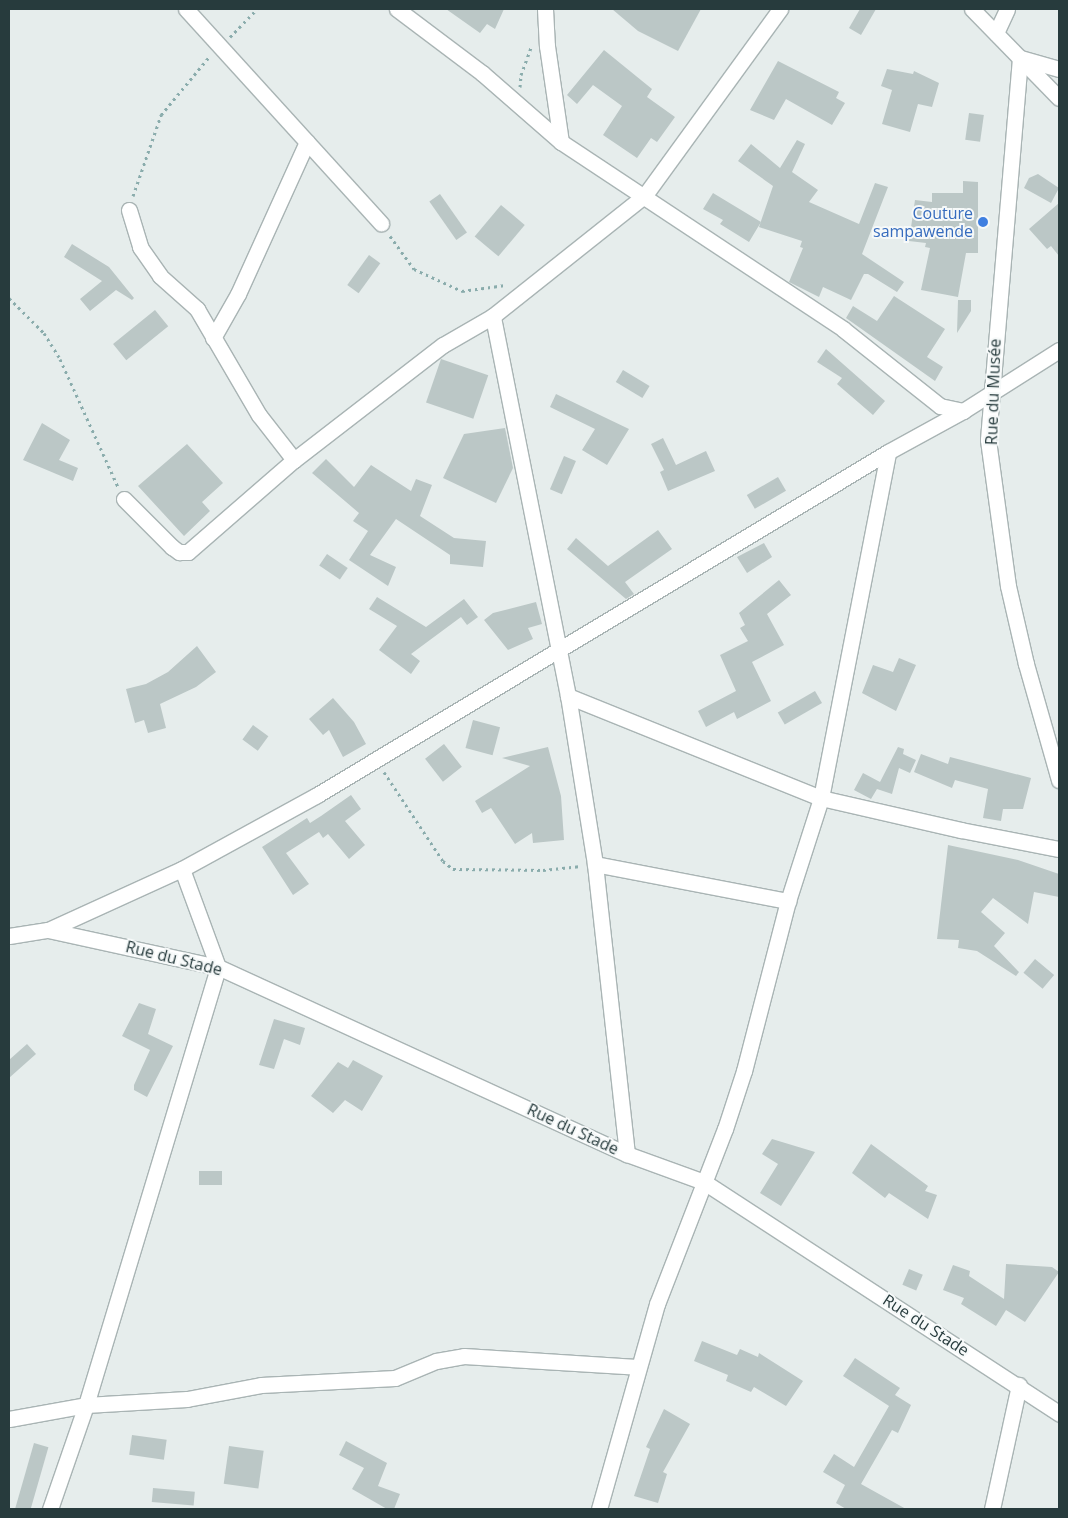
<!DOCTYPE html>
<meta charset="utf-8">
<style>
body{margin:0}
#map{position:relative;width:1068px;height:1518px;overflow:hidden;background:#e6edec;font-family:"Open Sans",sans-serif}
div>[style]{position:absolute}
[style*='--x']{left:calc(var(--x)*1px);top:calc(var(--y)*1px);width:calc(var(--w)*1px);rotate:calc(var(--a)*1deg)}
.building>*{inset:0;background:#bbc7c6;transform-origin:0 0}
.path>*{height:3px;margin-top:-1.5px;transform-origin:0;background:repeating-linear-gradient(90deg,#8aacac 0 2.5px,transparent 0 6.5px)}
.roads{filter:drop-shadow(1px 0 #a9b4b4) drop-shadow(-1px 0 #a9b4b4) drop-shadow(0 1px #a9b4b4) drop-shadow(0 -1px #a9b4b4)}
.minor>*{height:15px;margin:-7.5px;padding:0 7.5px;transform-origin:7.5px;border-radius:7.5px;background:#fff}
.tertiary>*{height:15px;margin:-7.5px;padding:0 7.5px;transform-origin:7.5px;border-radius:7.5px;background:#fff}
.secondary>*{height:15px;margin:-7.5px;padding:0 7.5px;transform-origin:7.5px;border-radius:7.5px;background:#fff}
.dots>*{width:14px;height:14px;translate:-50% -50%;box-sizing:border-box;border:2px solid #f6f9f9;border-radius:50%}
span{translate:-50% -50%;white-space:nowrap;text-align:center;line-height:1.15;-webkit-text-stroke:4px #f6f9f9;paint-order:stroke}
.shop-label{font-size:16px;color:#366cbe}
.right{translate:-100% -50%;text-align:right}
.street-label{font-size:16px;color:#273b3d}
.frame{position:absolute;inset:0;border:10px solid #273b3d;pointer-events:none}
</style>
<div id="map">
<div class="building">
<div style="clip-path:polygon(446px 9px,504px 9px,495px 29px,487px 24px,480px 33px)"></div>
<div style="clip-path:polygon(612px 9px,701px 9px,678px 51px,638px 31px)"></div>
<div style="clip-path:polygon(860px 9px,876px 9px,861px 35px,849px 28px)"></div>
<div style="clip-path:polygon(604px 50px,652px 89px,647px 97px,675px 117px,657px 142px,651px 138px,637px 158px,603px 135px,622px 106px,593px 85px,577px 104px,567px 95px)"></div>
<div style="clip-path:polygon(778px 61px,839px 92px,836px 98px,845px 103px,832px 125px,786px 99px,774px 120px,750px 110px)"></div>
<div style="clip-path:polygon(887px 69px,913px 74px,914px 71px,939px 83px,932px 107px,918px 104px,910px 132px,882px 124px,892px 90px,881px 86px)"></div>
<div style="left:969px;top:113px;width:15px;height:27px;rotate:8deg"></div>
<div style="clip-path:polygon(797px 140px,805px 144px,792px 172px,818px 190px,809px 202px,859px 224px,875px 183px,888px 187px,862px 254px,904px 282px,897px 292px,868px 274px,864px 274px,851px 300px,823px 287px,819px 297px,789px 282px,803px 248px,800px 247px,802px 241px,759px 227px,773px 186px,738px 161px,751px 144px,780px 168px)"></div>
<div style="clip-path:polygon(1038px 174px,1059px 188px,1051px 203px,1024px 188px,1029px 178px)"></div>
<div style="clip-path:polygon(963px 181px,978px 182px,978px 253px,966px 253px,958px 297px,921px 290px,930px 248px,925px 247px,926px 243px,909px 241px,915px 200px,932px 202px,932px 193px,963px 193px)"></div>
<div style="clip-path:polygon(713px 193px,761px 222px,749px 242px,720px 224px,723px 220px,703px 209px)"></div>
<div style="left:440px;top:194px;width:47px;height:13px;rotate:55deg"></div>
<div style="clip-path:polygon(1059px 203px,1059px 256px,1051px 246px,1047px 249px,1029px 229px)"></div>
<div style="left:501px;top:205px;width:31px;height:41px;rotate:40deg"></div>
<div style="clip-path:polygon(72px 244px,109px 267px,134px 298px,132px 300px,116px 290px,90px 311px,80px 299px,102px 281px,64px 257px)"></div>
<div style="left:369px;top:255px;width:14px;height:37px;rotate:36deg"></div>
<div style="clip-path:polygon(894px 296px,945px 329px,927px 357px,943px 367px,935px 381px,846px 318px,853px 306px,877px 321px)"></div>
<div style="clip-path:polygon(958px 300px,971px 300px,971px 311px,957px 333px)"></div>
<div style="left:155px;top:310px;width:21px;height:54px;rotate:51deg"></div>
<div style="clip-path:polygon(826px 349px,885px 401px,873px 415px,837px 384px,842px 378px,817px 362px)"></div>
<div style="left:441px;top:359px;width:50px;height:46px;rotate:19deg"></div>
<div style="left:623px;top:370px;width:31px;height:14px;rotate:31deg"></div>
<div style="clip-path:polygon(556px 394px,629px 429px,607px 465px,582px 450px,595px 429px,550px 407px)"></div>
<div style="clip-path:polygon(42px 423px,70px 440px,59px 460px,78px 468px,73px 481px,23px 460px)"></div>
<div style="clip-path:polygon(505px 428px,513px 468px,496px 503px,443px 478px,464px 434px)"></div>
<div style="clip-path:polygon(663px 438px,676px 465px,706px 451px,715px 471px,668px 491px,660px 472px,664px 470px,651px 444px)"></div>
<div style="clip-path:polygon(187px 444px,223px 483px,202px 502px,210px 511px,184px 536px,138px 486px)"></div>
<div style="left:564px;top:456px;width:13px;height:36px;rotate:23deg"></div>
<div style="clip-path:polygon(326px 459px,354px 487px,371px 465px,411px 491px,416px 479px,432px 485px,420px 516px,454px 538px,486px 541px,483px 567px,450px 564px,450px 555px,396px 519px,370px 555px,396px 567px,388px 586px,349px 560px,368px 531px,353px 521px,359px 513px,312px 473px)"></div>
<div style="left:778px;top:477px;width:16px;height:36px;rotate:60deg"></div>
<div style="clip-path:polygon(658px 530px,672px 549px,625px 582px,634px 594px,626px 599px,567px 549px,576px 538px,608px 566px)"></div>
<div style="clip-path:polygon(764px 543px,772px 557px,747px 573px,737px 557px)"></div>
<div style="left:327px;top:554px;width:25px;height:14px;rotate:34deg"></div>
<div style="clip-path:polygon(779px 580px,791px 595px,767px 614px,784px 645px,752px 662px,771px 701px,737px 719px,734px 712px,706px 727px,698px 711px,736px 691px,720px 655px,748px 641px,740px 628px,745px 625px,739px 613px)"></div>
<div style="clip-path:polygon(377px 597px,426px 627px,464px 599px,478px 617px,467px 625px,461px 617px,411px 654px,420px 661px,411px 674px,379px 650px,397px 626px,369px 609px)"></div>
<div style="clip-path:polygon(536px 602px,542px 624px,528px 628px,533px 639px,508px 650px,484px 620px,493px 613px)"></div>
<div style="clip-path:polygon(197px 646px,216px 672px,196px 687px,160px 704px,166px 728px,148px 733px,144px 720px,135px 723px,126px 689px,146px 684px,168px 672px)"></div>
<div style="clip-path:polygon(899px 658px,916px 665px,896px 711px,862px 693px,873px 665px,893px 672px)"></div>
<div style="left:815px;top:691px;width:14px;height:43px;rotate:60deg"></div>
<div style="clip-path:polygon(333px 698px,354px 722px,366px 744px,343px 757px,329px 730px,323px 735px,309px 719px)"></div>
<div style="left:473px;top:720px;width:28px;height:29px;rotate:15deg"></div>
<div style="left:253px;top:725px;width:19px;height:18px;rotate:36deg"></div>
<div style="left:444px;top:744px;width:29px;height:24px;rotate:52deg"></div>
<div style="clip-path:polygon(548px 747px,561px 796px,564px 840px,533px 843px,532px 833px,515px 844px,491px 808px,482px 813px,475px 801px,530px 766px,502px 758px)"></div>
<div style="clip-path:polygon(898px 747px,904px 749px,903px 754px,916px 760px,910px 773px,899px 768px,892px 794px,877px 789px,871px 799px,854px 790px,863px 773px,880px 782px)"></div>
<div style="clip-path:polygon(921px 754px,948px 764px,950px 757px,1031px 778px,1023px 809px,1003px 809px,1001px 821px,983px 818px,988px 789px,955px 780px,952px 788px,914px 772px)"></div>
<div style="clip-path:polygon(351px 795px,361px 809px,345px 821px,365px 845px,349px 859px,328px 834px,323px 838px,319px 832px,286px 853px,309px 884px,293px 895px,262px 847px,307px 818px,310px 823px,321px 816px)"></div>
<div style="clip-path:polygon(948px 845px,1018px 860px,1059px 874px,1059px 897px,1034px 892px,1028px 924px,993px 898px,981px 912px,1005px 933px,994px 946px,1019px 972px,1016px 976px,977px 951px,958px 948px,959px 940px,937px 939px)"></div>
<div style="left:1035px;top:959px;width:25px;height:18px;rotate:40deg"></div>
<div style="clip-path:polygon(139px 1003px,156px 1009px,148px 1034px,173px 1046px,147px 1097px,134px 1090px,134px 1085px,150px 1050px,122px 1036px)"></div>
<div style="clip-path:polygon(274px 1019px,305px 1028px,300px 1045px,284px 1039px,274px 1069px,259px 1065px)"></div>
<div style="clip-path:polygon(27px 1044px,36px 1054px,9px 1078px,9px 1060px)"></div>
<div style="clip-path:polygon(353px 1060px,383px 1076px,362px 1111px,345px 1100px,333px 1113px,311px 1096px,338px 1062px,348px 1068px)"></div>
<div style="clip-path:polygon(772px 1139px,815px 1152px,781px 1206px,760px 1193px,778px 1164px,762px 1154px)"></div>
<div style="clip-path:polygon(871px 1144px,928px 1186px,925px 1191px,937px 1195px,928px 1219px,889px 1193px,885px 1198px,852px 1173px)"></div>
<div style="left:199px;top:1171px;width:23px;height:14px"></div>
<div style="clip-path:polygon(1006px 1264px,1052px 1267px,1059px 1272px,1025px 1322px,1006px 1310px,996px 1326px,961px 1304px,964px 1298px,943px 1290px,953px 1265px,970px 1271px,969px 1276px,1004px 1299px)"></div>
<div style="left:909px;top:1269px;width:15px;height:17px;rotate:23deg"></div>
<div style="clip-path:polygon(702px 1341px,737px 1355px,740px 1349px,758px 1357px,759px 1353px,803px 1381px,786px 1406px,754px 1387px,751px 1392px,726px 1381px,728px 1375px,694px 1361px)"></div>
<div style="clip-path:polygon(855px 1358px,900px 1388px,895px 1395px,911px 1405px,898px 1433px,892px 1430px,861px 1484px,906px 1509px,846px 1509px,836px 1503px,845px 1485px,823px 1472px,834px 1454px,854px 1467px,889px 1406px,843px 1376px)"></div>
<div style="clip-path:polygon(664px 1409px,690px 1424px,663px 1472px,667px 1474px,658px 1503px,634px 1496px,650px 1449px,646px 1447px)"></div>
<div style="left:132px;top:1435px;width:35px;height:20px;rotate:8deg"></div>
<div style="clip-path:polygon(346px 1441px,387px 1463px,378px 1486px,400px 1494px,394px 1509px,387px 1509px,352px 1489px,364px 1468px,339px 1455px)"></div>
<div style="left:34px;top:1443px;width:15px;height:69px;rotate:16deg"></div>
<div style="left:229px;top:1446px;width:35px;height:38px;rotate:8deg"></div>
<div style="left:153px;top:1488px;width:42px;height:14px;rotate:5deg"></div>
</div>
<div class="path">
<div style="--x:230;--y:37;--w:39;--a:-46"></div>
<div style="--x:520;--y:87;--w:12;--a:-85"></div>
<div style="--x:521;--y:75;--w:30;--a:-70"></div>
<div style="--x:133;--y:196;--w:86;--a:-70.9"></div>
<div style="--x:161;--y:115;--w:75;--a:-50.4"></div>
<div style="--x:390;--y:236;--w:41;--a:54"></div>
<div style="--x:414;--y:269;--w:53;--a:24.6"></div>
<div style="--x:462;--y:291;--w:44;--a:-7.8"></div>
<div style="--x:9;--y:298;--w:49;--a:45"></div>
<div style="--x:44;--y:333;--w:31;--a:58"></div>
<div style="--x:60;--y:359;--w:141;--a:65.6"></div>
<div style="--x:384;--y:772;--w:107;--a:56.5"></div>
<div style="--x:443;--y:861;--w:13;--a:39"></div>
<div style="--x:453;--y:869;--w:90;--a:0.6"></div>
<div style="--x:543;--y:870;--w:36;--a:-6"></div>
</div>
<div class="roads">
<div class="minor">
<div style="--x:186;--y:9;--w:290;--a:47.7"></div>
<div style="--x:397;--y:9;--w:106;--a:37"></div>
<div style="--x:482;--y:73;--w:105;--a:41.1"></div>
<div style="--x:545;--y:9;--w:37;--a:87"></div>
<div style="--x:547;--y:46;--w:97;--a:81.7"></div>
<div style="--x:561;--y:142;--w:338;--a:33.5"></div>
<div style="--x:843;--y:329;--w:124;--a:38.4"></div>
<div style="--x:940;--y:406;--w:24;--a:12"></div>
<div style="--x:996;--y:33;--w:26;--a:-65"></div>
<div style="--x:1059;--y:69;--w:41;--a:-164.2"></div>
<div style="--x:1020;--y:58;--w:383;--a:94.8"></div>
<div style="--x:988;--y:440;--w:147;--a:82.2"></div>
<div style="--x:1008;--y:586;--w:80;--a:77"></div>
<div style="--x:1026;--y:664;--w:121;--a:74.1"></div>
<div style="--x:129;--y:210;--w:39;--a:73"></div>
<div style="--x:140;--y:247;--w:35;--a:55"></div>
<div style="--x:160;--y:276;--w:50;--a:41.7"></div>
<div style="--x:197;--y:309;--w:123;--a:59.7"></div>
<div style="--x:259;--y:415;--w:57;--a:52.1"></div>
<div style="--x:213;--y:338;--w:51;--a:-60.4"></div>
<div style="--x:238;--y:294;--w:167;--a:-65.6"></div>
<div style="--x:124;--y:499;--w:68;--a:45"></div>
<div style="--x:172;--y:547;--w:9;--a:36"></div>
<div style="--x:179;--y:552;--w:9;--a:0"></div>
<div style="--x:188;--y:552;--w:140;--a:-41"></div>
<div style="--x:294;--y:460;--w:188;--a:-37.7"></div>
<div style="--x:443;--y:345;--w:58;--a:-30.1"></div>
<div style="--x:568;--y:696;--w:273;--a:22"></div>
<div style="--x:821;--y:798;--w:144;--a:12.9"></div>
<div style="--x:961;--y:830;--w:100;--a:11"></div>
<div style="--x:595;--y:864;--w:197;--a:10.9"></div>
<div style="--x:48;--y:930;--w:174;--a:12.3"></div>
<div style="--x:218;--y:967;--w:450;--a:24.6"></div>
<div style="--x:627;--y:1154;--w:82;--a:20"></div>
<div style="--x:704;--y:1182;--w:424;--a:33.1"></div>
<div style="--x:627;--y:1154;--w:292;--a:-96.3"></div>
<div style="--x:595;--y:864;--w:170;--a:-99.1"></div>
<div style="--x:568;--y:696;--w:387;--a:-101.2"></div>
<div style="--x:493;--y:316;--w:194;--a:-38.5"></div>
<div style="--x:645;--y:195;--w:230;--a:-54"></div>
<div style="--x:9;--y:1419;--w:78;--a:-10.3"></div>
<div style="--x:86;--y:1405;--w:101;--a:-3.4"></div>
<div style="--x:187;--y:1399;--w:75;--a:-10.7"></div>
<div style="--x:261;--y:1385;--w:134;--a:-3"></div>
<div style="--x:395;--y:1378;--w:44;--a:-22.5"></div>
<div style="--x:436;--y:1361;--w:28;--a:-10"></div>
<div style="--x:464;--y:1356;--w:173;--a:3.6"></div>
<div style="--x:50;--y:1509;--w:110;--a:-70.9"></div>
<div style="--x:86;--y:1405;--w:457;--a:-73.2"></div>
<div style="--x:218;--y:967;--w:104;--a:-110.2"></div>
<div style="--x:599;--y:1509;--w:213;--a:-74.2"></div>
<div style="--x:657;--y:1304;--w:188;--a:-68.8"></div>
<div style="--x:725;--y:1129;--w:61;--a:-71.9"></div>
<div style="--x:744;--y:1071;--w:176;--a:-75.5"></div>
<div style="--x:788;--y:901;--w:108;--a:-72.2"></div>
<div style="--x:821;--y:798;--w:352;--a:-79"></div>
<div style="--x:992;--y:1509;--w:127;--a:-77.7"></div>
</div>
<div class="tertiary">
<div style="--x:9;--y:936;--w:39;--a:-9"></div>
<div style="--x:48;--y:930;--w:147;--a:-24.5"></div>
<div style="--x:182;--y:869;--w:154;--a:-28.7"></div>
<div style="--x:317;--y:795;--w:666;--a:-30.99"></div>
<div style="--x:888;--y:452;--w:85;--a:-28.7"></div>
<div style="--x:963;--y:411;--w:114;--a:-32.4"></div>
</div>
<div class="secondary">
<div style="--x:972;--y:9;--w:124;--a:45.7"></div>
</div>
</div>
<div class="dots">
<div style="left:983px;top:222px;background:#3f7fe0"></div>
</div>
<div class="shop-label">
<span class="right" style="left:973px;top:222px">Couture<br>sampawende</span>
</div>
<div class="street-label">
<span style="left:993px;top:392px;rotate:-88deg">Rue du Musée</span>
<span style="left:174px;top:958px;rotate:14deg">Rue du Stade</span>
<span style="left:573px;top:1129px;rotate:25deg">Rue du Stade</span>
<span style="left:926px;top:1325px;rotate:33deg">Rue du Stade</span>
</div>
<div class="frame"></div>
</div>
